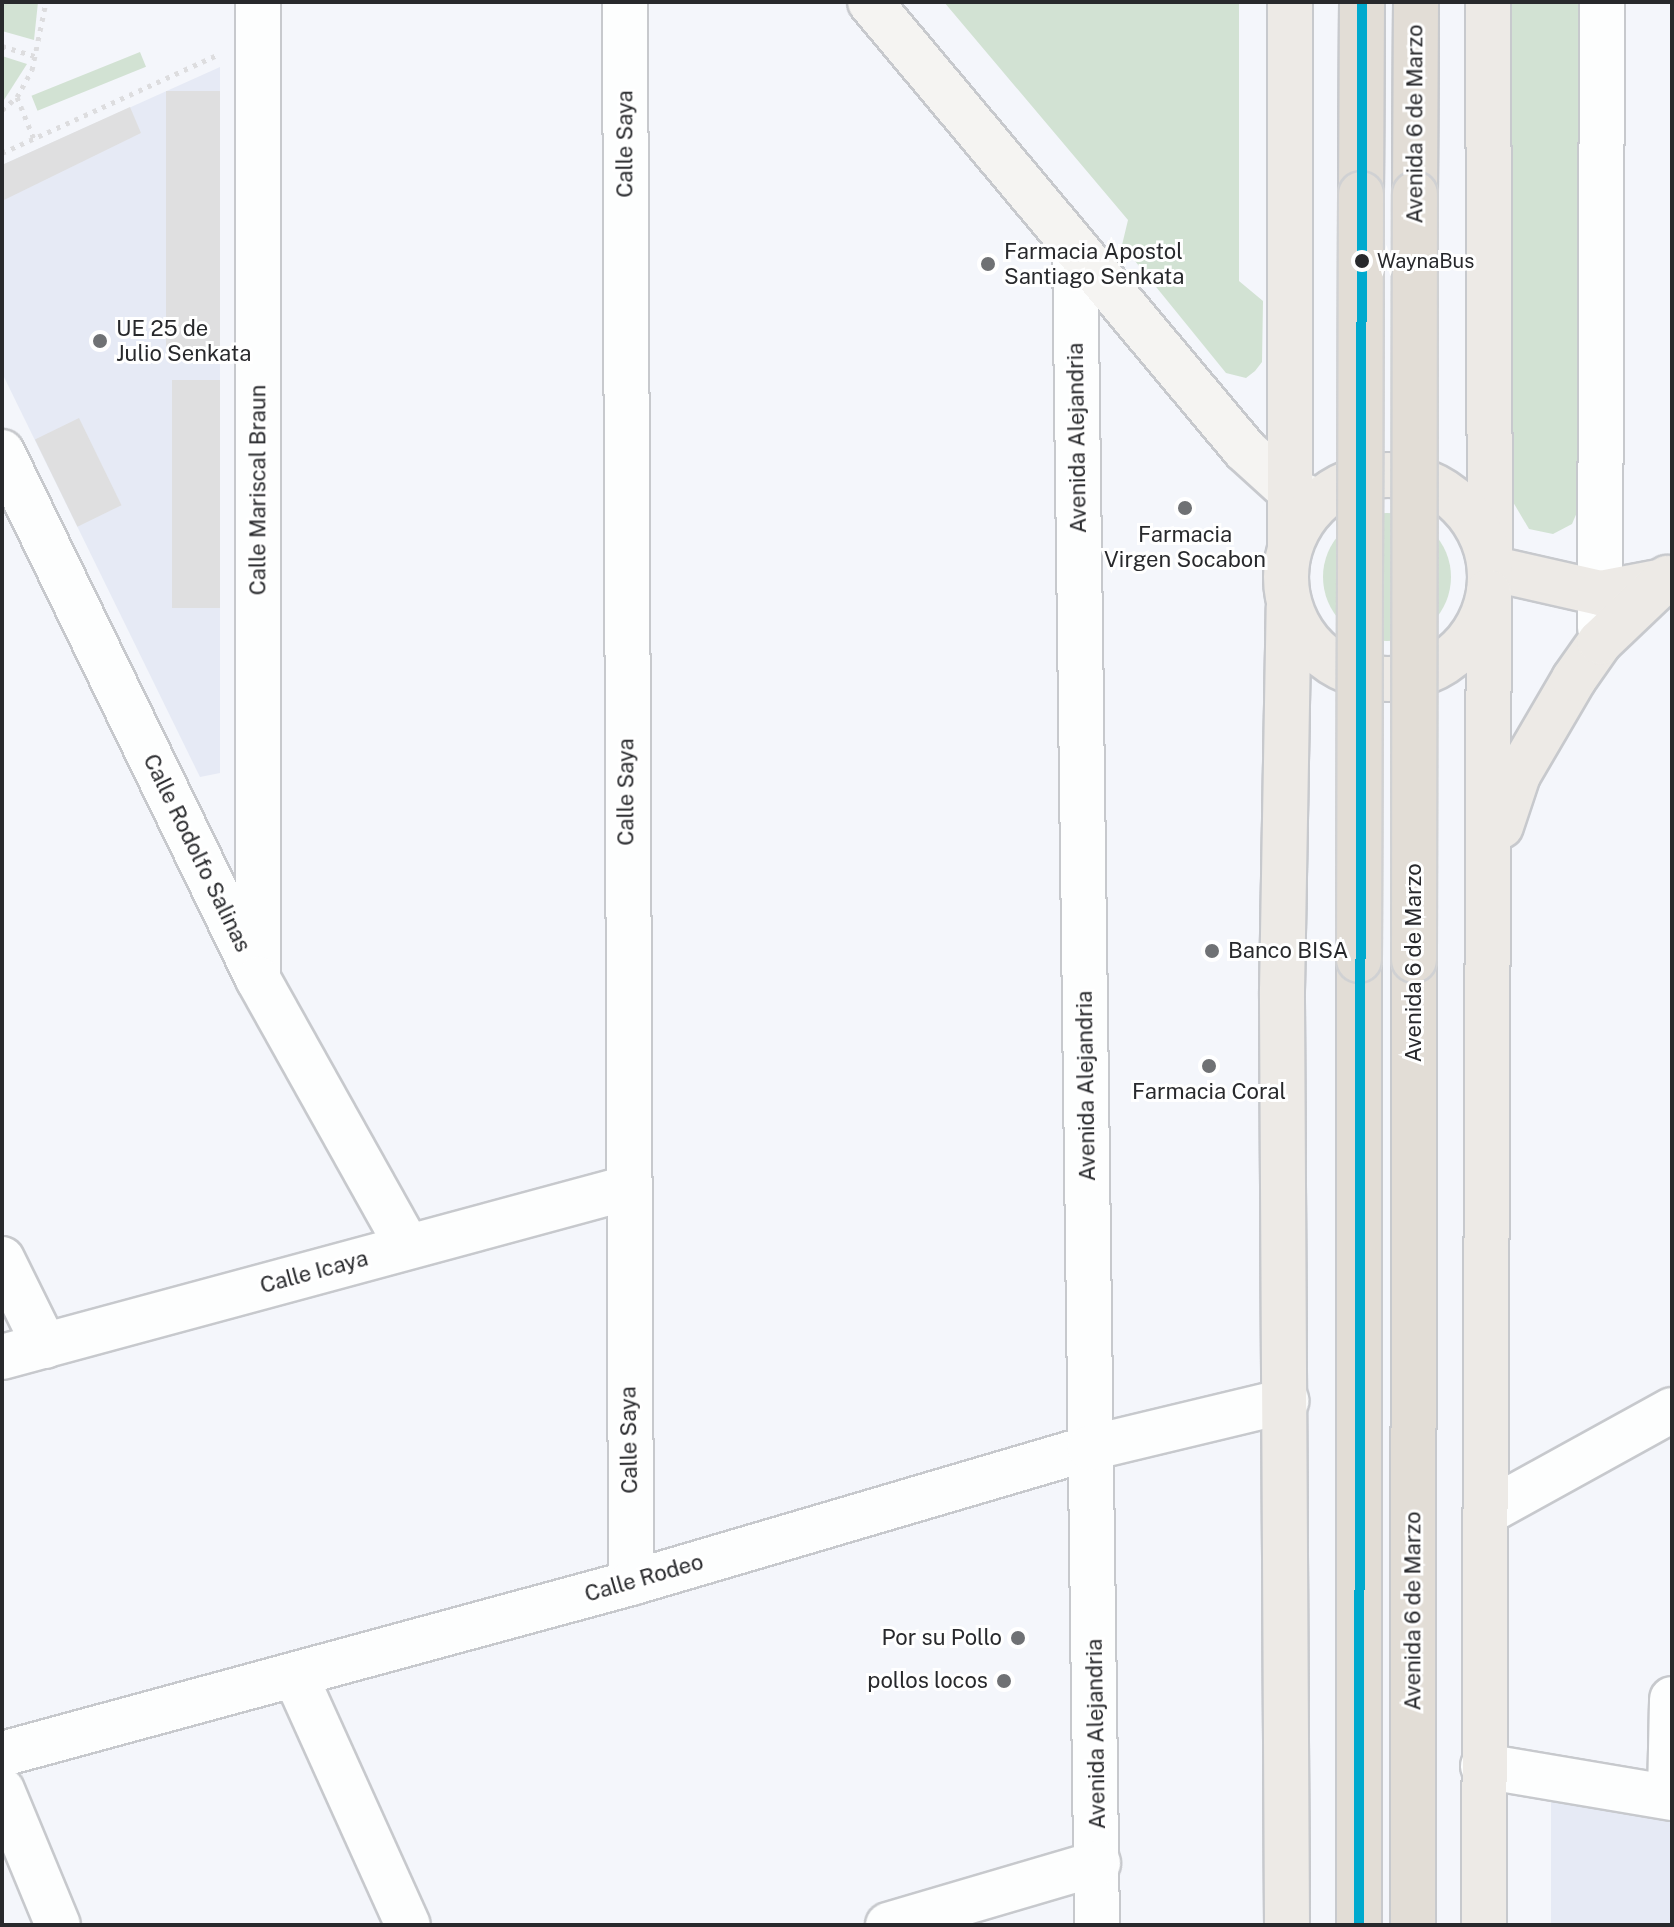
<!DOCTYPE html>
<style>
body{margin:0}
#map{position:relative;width:1674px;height:1927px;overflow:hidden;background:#f4f6fb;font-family:"Public Sans",sans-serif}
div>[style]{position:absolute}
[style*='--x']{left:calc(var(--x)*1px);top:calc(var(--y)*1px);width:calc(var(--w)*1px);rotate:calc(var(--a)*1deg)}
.built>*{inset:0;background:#e6eaf5}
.green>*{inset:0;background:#d2e2d3;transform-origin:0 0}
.round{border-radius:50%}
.building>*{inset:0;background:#dfdfe0;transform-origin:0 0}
.path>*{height:5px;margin-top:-2.5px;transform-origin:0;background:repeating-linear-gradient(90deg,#dddddf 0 4px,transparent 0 10px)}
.roads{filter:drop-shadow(2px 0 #c7c9cd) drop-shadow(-2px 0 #c7c9cd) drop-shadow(0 2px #c7c9cd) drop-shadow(0 -2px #c7c9cd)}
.street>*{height:44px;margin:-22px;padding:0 22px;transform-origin:22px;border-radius:22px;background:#fdfefe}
.secondary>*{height:44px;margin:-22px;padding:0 22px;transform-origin:22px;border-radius:22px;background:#f5f4f2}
.primary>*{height:44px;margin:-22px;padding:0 22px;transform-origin:22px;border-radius:22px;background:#edeae6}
.primary>.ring{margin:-22px;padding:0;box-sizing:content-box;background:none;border:44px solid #edeae6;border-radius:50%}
.highway>*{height:44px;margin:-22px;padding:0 22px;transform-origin:22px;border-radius:22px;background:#e2ddd6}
.bridges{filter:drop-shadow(2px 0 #d0d1d3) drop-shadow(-2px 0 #d0d1d3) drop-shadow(0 2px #d0d1d3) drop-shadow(0 -2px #d0d1d3)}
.highway-bridge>*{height:44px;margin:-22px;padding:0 22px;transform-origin:22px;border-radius:22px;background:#e2ddd6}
.bus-1>*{height:10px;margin:-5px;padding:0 5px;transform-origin:5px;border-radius:5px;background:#00a9ce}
.dots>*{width:22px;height:22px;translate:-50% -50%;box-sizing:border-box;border:4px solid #fff;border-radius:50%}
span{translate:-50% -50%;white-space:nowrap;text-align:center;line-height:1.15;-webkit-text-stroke:6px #fff;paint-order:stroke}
.bus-label{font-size:20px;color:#28292c}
.left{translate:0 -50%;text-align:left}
.street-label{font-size:22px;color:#28292c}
.poi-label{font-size:22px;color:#28292c}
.right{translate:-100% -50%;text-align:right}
.frame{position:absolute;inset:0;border:4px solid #28292c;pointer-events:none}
</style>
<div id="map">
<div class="built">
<div style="clip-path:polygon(220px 67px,220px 773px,200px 777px,2px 373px,2px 165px)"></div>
<div style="clip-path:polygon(1551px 1795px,1672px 1821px,1672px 1925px,1551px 1925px)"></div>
</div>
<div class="green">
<div style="clip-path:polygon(2px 2px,38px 2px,34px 40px,2px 31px)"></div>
<div style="clip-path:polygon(944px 2px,1239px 2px,1239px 281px,1263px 301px,1262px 362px,1255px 371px,1246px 378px,1226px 373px,1122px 245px,1128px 220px)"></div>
<div style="clip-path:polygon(1511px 2px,1581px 2px,1581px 503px,1572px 524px,1553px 534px,1529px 529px,1513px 502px)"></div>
<div style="left:140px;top:52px;width:16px;height:117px;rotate:68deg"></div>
<div style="clip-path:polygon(2px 56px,27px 64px,2px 103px)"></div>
<div class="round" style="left:1323px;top:513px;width:128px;height:128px"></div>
</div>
<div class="building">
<div style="left:166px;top:91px;width:54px;height:264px"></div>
<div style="clip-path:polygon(130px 107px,141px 133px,2px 201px,2px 165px)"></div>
<div style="left:172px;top:380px;width:48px;height:228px"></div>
<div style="left:79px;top:418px;width:97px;height:49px;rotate:64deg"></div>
</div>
<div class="path">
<div style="--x:2;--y:46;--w:37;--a:17"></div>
<div style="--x:17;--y:97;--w:45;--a:68"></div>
<div style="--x:2;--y:110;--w:20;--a:-41"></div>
<div style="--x:17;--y:97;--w:31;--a:-61"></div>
<div style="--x:32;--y:70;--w:69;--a:-78.4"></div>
<div style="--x:2;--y:153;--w:236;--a:-24.5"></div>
</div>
<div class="roads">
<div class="street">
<div style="--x:258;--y:2;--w:977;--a:90"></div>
<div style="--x:625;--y:2;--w:1581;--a:89.78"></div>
<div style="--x:1075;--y:248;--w:1677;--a:89.25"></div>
<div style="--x:2;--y:452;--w:586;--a:64.09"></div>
<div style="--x:258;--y:979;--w:306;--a:60.8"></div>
<div style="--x:1600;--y:628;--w:626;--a:-89.82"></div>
<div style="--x:2;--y:1259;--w:97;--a:63.7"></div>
<div style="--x:2;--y:1357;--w:647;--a:-15.13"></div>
<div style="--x:1487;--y:1512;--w:211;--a:-28.9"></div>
<div style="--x:295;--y:1675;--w:274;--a:65.7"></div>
<div style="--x:2;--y:1754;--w:652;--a:-15.21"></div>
<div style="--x:631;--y:1583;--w:478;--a:-16.4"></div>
<div style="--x:1090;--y:1448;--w:202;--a:-13.5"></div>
<div style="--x:1483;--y:1766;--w:192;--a:9.6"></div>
<div style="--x:2;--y:1790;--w:146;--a:67.5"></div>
<div style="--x:1670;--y:1797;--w:98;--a:-88.8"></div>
<div style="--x:888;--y:1925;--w:219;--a:-16.4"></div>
</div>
<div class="secondary">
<div style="--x:870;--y:2;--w:584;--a:50.07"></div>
<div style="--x:1245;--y:450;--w:61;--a:42.3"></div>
<div style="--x:1290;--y:491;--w:30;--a:20"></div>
</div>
<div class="primary">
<div style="--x:1290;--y:2;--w:543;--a:90"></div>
<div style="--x:1488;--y:2;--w:566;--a:89.8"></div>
<div style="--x:1490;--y:568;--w:113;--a:12.8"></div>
<div style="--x:1600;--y:593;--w:64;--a:-10.8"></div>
<div class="ring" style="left:1286px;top:475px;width:160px;height:160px"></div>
<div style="--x:1501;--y:826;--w:54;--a:-71.6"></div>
<div style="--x:1518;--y:775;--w:111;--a:-59.7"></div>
<div style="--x:1574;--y:679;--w:45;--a:-54.9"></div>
<div style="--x:1600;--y:642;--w:93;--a:-43.7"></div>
<div style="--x:1287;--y:1925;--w:934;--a:-90.31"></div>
<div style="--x:1282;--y:991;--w:384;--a:-89"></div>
<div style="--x:1484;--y:1925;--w:1333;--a:-89.79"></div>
</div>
<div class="highway">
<div style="--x:1361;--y:194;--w:192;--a:-89.7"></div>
<div style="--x:1415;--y:194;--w:192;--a:-89.7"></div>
<div style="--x:1359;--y:1925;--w:965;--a:-90"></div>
<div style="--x:1413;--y:1925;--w:965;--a:-89.94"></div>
</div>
</div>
<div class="bridges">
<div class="highway-bridge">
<div style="--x:1359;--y:960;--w:766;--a:-89.85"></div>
<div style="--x:1414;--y:960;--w:766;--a:-89.93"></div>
</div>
</div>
<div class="bus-1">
<div style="--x:1359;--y:1925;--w:1923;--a:-89.91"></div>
</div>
<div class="dots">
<div style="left:1362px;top:261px;background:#28292c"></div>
<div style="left:988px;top:264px;background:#6f7174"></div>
<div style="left:100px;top:341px;background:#6f7174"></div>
<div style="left:1185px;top:508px;background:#6f7174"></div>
<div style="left:1212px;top:951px;background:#6f7174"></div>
<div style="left:1209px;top:1066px;background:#6f7174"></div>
<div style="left:1018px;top:1638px;background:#6f7174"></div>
<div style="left:1004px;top:1681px;background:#6f7174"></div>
</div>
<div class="bus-label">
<span class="left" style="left:1377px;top:261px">WaynaBus</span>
</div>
<div class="street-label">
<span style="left:1415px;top:124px;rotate:-90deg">Avenida 6 de Marzo</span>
<span style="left:625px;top:144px;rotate:-90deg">Calle Saya</span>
<span style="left:1077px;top:438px;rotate:-91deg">Avenida Alejandria</span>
<span style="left:258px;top:490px;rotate:-90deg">Calle Mariscal Braun</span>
<span style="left:626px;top:792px;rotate:-90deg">Calle Saya</span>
<span style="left:197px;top:853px;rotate:64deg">Calle Rodolfo Salinas</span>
<span style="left:1414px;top:963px;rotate:-90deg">Avenida 6 de Marzo</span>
<span style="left:1086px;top:1086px;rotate:-91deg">Avenida Alejandria</span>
<span style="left:314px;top:1272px;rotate:-15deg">Calle Icaya</span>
<span style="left:629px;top:1440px;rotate:-91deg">Calle Saya</span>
<span style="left:644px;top:1578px;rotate:-16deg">Calle Rodeo</span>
<span style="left:1413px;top:1611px;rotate:-90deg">Avenida 6 de Marzo</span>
<span style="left:1096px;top:1734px;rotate:-91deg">Avenida Alejandria</span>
</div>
<div class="poi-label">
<span class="left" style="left:1004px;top:264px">Farmacia Apostol<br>Santiago Senkata</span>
<span class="left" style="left:116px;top:341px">UE 25 de<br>Julio Senkata</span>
<span style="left:1185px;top:547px">Farmacia<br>Virgen Socabon</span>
<span class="left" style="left:1228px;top:951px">Banco BISA</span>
<span style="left:1209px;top:1092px">Farmacia Coral</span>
<span class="right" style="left:1002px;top:1638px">Por su Pollo</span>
<span class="right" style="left:988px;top:1681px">pollos locos</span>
</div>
<div class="frame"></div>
</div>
